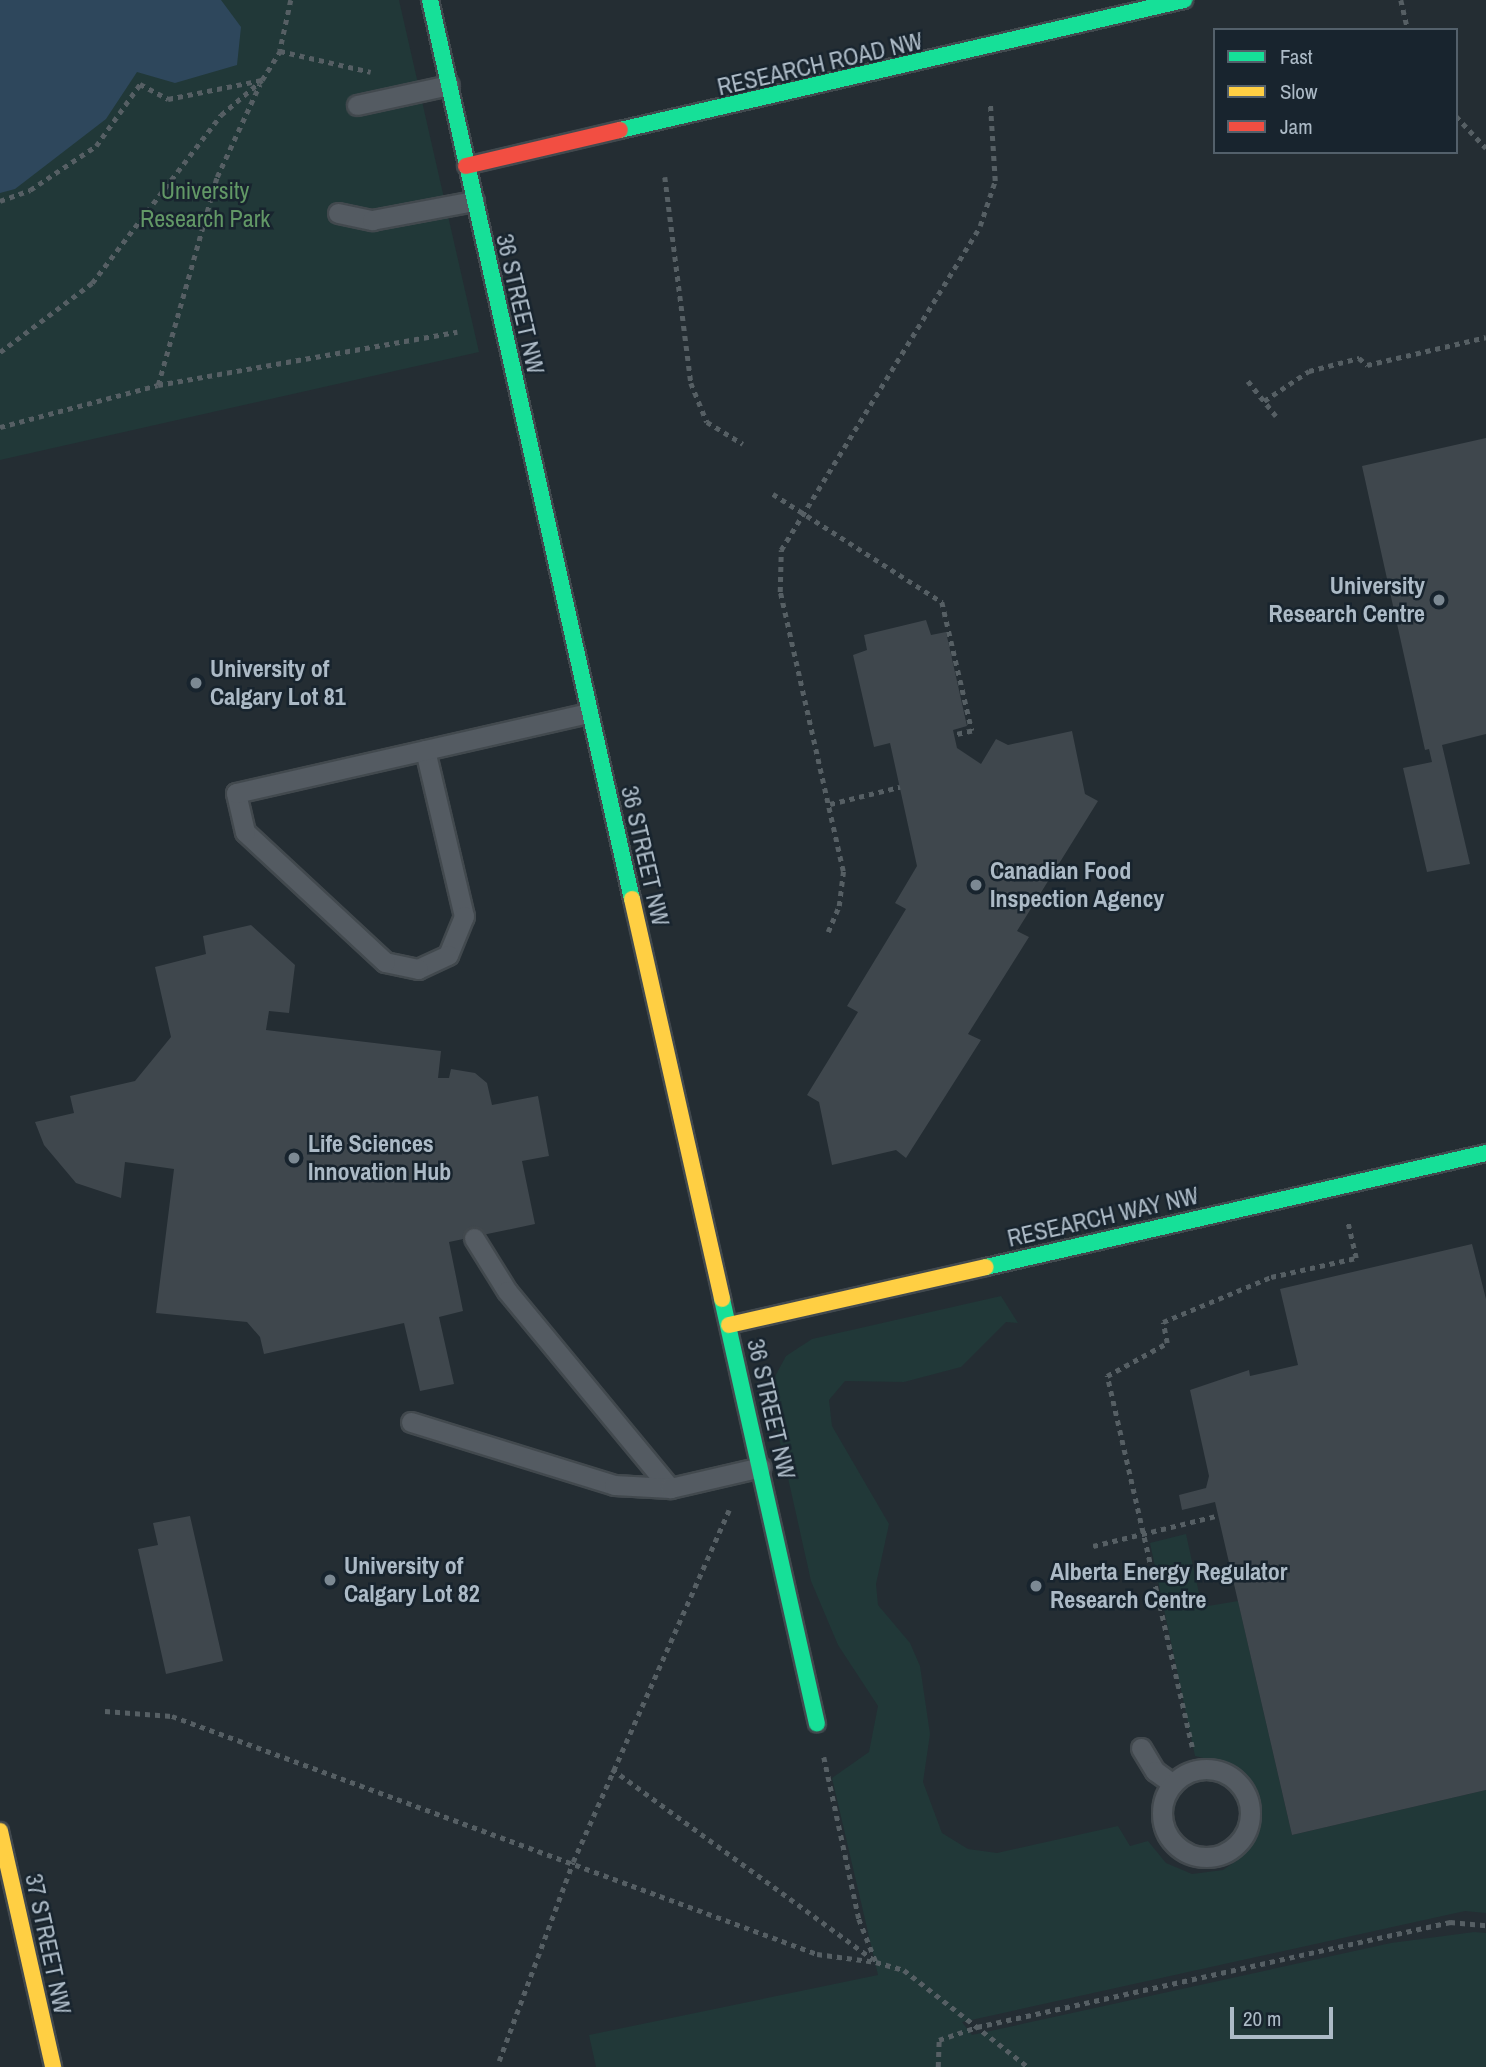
<!DOCTYPE html>
<style>
body{margin:0}
#map{position:relative;width:1486px;height:2067px;overflow:hidden;background:#242d33;font-family:"Archivo Narrow",sans-serif}
div>[style]{position:absolute}
[style*='--x']{left:calc(var(--x)*1px);top:calc(var(--y)*1px);width:calc(var(--w)*1px);rotate:calc(var(--a)*1deg)}
.green>*{inset:0;background:#213838}
.water>*{inset:0;background:#2e475c}
.building>*{inset:0;background:#3f474d}
.path>*{height:4.5px;margin-top:-2.25px;transform-origin:0;background:repeating-linear-gradient(90deg,#565f64 0 5px,transparent 0 10px)}
.roads{filter:drop-shadow(2px 0 #42494e) drop-shadow(-2px 0 #42494e) drop-shadow(0 2px #42494e) drop-shadow(0 -2px #42494e)}
.lane>*{height:19px;margin:-9.5px;padding:0 9.5px;transform-origin:9.5px;border-radius:9.5px;background:#545b62}
.lane>.ring{margin:-9.5px;padding:0;box-sizing:content-box;background:none;border:19px solid #545b62;border-radius:50%}
.fast>*{height:16px;margin:-8px;padding:0 8px;transform-origin:8px;border-radius:8px;background:#16e098}
.slow>*{height:16px;margin:-8px;padding:0 8px;transform-origin:8px;border-radius:8px;background:#ffcf43}
.jam>*{height:16px;margin:-8px;padding:0 8px;transform-origin:8px;border-radius:8px;background:#f24e42}
.dots>*{width:19px;height:19px;translate:-50% -50%;box-sizing:border-box;border:4px solid #18242e;border-radius:50%}
span{translate:-50% -50%;white-space:nowrap;text-align:center;line-height:1.15;-webkit-text-stroke:5px #18242e;paint-order:stroke}
.street-label{font-size:24px;color:#acbac6}
.park-label{font-size:24px;color:#629866}
.poi-label{font-size:24px;color:#acbac6;font-weight:700}
.right{translate:-100% -50%;text-align:right}
.left{translate:0 -50%;text-align:left}
.legend{position:absolute;left:1213px;top:28px;width:245px;height:126px;box-sizing:border-box;background:#18242e;border:2px solid #53606b;margin:0;padding:9px 12px;list-style:none;font-size:21px;color:#acbac6}
.legend li{display:flex;align-items:center;gap:14px;height:35px}
.legend b{width:35px;border:2px solid #53606b}
.scale{position:absolute;left:1230px;top:2007px;width:103px;height:32px;box-sizing:border-box;border:4px solid #acbac6;border-top:0;padding-left:9px;font-size:21px;line-height:24px;white-space:nowrap;color:#acbac6;-webkit-text-stroke:5px #18242e;paint-order:stroke}
</style>
<div id="map">
<div class="green">
<div style="clip-path:polygon(0 0,399px 0,479px 352px,0 460px)"></div>
<div style="clip-path:polygon(1001px 1296px,1018px 1323px,1006px 1322px,961px 1367px,904px 1382px,845px 1381px,829px 1400px,832px 1426px,889px 1524px,876px 1584px,878px 1605px,910px 1643px,920px 1666px,930px 1734px,923px 1782px,942px 1833px,968px 1849px,997px 1853px,1118px 1826px,1130px 1846px,1148px 1841px,1166px 1863px,1192px 1874px,1223px 1870px,1244px 1855px,1257px 1834px,1258px 1803px,1248px 1781px,1232px 1765px,1195px 1756px,1150px 1543px,1186px 1534px,1202px 1607px,1238px 1601px,1292px 1835px,1486px 1790px,1486px 1913px,1465px 1911px,962px 2022px,972px 2035px,1391px 1943px,1474px 1932px,1486px 1933px,1486px 2067px,596px 2067px,589px 2035px,878px 1975px,832px 1778px,869px 1752px,878px 1706px,838px 1645px,811px 1581px,772px 1406px,772px 1382px,786px 1356px,812px 1339px)"></div>
</div>
<div class="water">
<div style="clip-path:polygon(0 0,221px 0,241px 27px,237px 65px,175px 83px,137px 72px,106px 119px,15px 189px,0 193px)"></div>
</div>
<div class="building">
<div style="clip-path:polygon(1486px 438px,1486px 734px,1442px 745px,1470px 864px,1427px 872px,1403px 768px,1432px 762px,1429px 749px,1425px 750px,1362px 466px)"></div>
<div style="clip-path:polygon(926px 620px,931px 635px,946px 632px,967px 726px,953px 730px,957px 748px,981px 764px,996px 739px,1008px 745px,1072px 731px,1085px 794px,1098px 801px,1017px 931px,1029px 937px,968px 1034px,981px 1040px,906px 1158px,896px 1150px,832px 1165px,819px 1102px,807px 1095px,858px 1012px,847px 1006px,906px 909px,895px 903px,917px 866px,890px 743px,874px 747px,853px 655px,867px 650px,864px 635px)"></div>
<div style="clip-path:polygon(251px 925px,295px 965px,289px 1013px,269px 1011px,266px 1030px,441px 1051px,438px 1078px,449px 1078px,451px 1069px,475px 1073px,487px 1083px,492px 1105px,538px 1096px,549px 1156px,522px 1161px,535px 1224px,449px 1242px,463px 1311px,439px 1317px,454px 1384px,420px 1391px,404px 1323px,264px 1354px,260px 1337px,247px 1322px,156px 1313px,174px 1169px,125px 1162px,121px 1198px,76px 1183px,44px 1145px,35px 1122px,74px 1113px,70px 1096px,135px 1081px,171px 1037px,155px 967px,206px 954px,203px 936px)"></div>
<div style="clip-path:polygon(1472px 1244px,1486px 1299px,1486px 1790px,1292px 1835px,1215px 1502px,1182px 1510px,1179px 1495px,1206px 1488px,1209px 1476px,1190px 1390px,1249px 1370px,1250px 1376px,1298px 1365px,1280px 1289px)"></div>
<div style="clip-path:polygon(190px 1516px,223px 1661px,166px 1674px,138px 1549px,158px 1545px,153px 1523px)"></div>
</div>
<div class="path">
<div style="--x:291;--y:0;--w:52;--a:102.2"></div>
<div style="--x:280;--y:51;--w:93;--a:13"></div>
<div style="--x:1401;--y:0;--w:31;--a:77"></div>
<div style="--x:1456;--y:116;--w:44;--a:46.8"></div>
<div style="--x:665;--y:177;--w:208;--a:82.8"></div>
<div style="--x:691;--y:383;--w:42;--a:67.7"></div>
<div style="--x:707;--y:422;--w:42;--a:31.4"></div>
<div style="--x:0;--y:201;--w:32;--a:-20"></div>
<div style="--x:30;--y:190;--w:79;--a:-33.7"></div>
<div style="--x:96;--y:146;--w:76;--a:-54.6"></div>
<div style="--x:140;--y:84;--w:32;--a:28"></div>
<div style="--x:168;--y:99;--w:96;--a:-11.4"></div>
<div style="--x:262;--y:80;--w:34;--a:-58"></div>
<div style="--x:0;--y:352;--w:115;--a:-36.9"></div>
<div style="--x:92;--y:283;--w:212;--a:-52.5"></div>
<div style="--x:221;--y:115;--w:54;--a:-40.5"></div>
<div style="--x:1248;--y:381;--w:45;--a:51.3"></div>
<div style="--x:158;--y:385;--w:216;--a:-74.2"></div>
<div style="--x:217;--y:177;--w:102;--a:-65.2"></div>
<div style="--x:1264;--y:401;--w:54;--a:-33.7"></div>
<div style="--x:1309;--y:371;--w:52;--a:-14.6"></div>
<div style="--x:1359;--y:358;--w:11;--a:41"></div>
<div style="--x:1367;--y:365;--w:122;--a:-13.2"></div>
<div style="--x:0;--y:427;--w:163;--a:-14.9"></div>
<div style="--x:158;--y:385;--w:304;--a:-10.1"></div>
<div style="--x:773;--y:494;--w:201;--a:32.6"></div>
<div style="--x:942;--y:602;--w:132;--a:76.9"></div>
<div style="--x:972;--y:731;--w:18;--a:167"></div>
<div style="--x:830;--y:804;--w:72;--a:-13.7"></div>
<div style="--x:828;--y:932;--w:28;--a:-67"></div>
<div style="--x:839;--y:906;--w:35;--a:-83"></div>
<div style="--x:843;--y:871;--w:286;--a:-102.7"></div>
<div style="--x:780;--y:592;--w:42;--a:-88.6"></div>
<div style="--x:781;--y:550;--w:380;--a:-58.4"></div>
<div style="--x:980;--y:226;--w:47;--a:-71.6"></div>
<div style="--x:995;--y:181;--w:79;--a:-93.6"></div>
<div style="--x:1093;--y:1546;--w:127;--a:-13.7"></div>
<div style="--x:105;--y:1711;--w:67;--a:4.3"></div>
<div style="--x:172;--y:1716;--w:688;--a:20.25"></div>
<div style="--x:817;--y:1954;--w:60;--a:7.7"></div>
<div style="--x:1192;--y:1747;--w:381;--a:-102.9"></div>
<div style="--x:1107;--y:1376;--w:68;--a:-28.8"></div>
<div style="--x:1167;--y:1343;--w:21;--a:-101"></div>
<div style="--x:1163;--y:1322;--w:117;--a:-22.6"></div>
<div style="--x:1271;--y:1277;--w:87;--a:-12.6"></div>
<div style="--x:1356;--y:1258;--w:39;--a:-103"></div>
<div style="--x:824;--y:1757;--w:166;--a:77.8"></div>
<div style="--x:859;--y:1919;--w:46;--a:68.4"></div>
<div style="--x:876;--y:1962;--w:29;--a:16"></div>
<div style="--x:904;--y:1970;--w:157;--a:38"></div>
<div style="--x:612;--y:1769;--w:323;--a:36.1"></div>
<div style="--x:499;--y:2061;--w:212;--a:-69.6"></div>
<div style="--x:573;--y:1862;--w:385;--a:-66.1"></div>
<div style="--x:938;--y:2067;--w:27;--a:-88"></div>
<div style="--x:939;--y:2040;--w:40;--a:-18.9"></div>
<div style="--x:977;--y:2027;--w:485;--a:-12.5"></div>
<div style="--x:1450;--y:1922;--w:36;--a:5"></div>
</div>
<div class="roads">
<div class="lane">
<div style="--x:357;--y:105;--w:94;--a:-12.3"></div>
<div style="--x:338;--y:213;--w:35;--a:12"></div>
<div style="--x:372;--y:220;--w:104;--a:-10.6"></div>
<div style="--x:425;--y:750;--w:171;--a:76.8"></div>
<div style="--x:464;--y:916;--w:42;--a:112.3"></div>
<div style="--x:448;--y:955;--w:33;--a:155"></div>
<div style="--x:418;--y:969;--w:34;--a:-168"></div>
<div style="--x:385;--y:962;--w:191;--a:-137.1"></div>
<div style="--x:245;--y:832;--w:40;--a:-103"></div>
<div style="--x:236;--y:793;--w:361;--a:-12.8"></div>
<div style="--x:474;--y:1238;--w:62;--a:58.1"></div>
<div style="--x:507;--y:1291;--w:256;--a:50.4"></div>
<div style="--x:411;--y:1422;--w:213;--a:17.2"></div>
<div style="--x:614;--y:1485;--w:56;--a:3.1"></div>
<div style="--x:670;--y:1488;--w:93;--a:-13"></div>
<div style="--x:1141;--y:1748;--w:27;--a:59"></div>
<div style="--x:1155;--y:1771;--w:22;--a:36"></div>
<div class="ring" style="left:1162px;top:1769px;width:69px;height:69px"></div>
</div>
<div class="fast">
<div style="--x:430;--y:0;--w:921;--a:77.34"></div>
<div style="--x:620;--y:130;--w:579;--a:-12.98"></div>
<div style="--x:986;--y:1267;--w:513;--a:-12.84"></div>
<div style="--x:722;--y:1299;--w:435;--a:77.4"></div>
</div>
<div class="slow">
<div style="--x:632;--y:899;--w:410;--a:77.3"></div>
<div style="--x:729;--y:1325;--w:263;--a:-12.7"></div>
<div style="--x:0;--y:1831;--w:242;--a:77.3"></div>
</div>
<div class="jam">
<div style="--x:466;--y:166;--w:158;--a:-13.2"></div>
</div>
</div>
<div class="dots">
<div style="left:1439px;top:600px;background:#7c8993"></div>
<div style="left:196px;top:683px;background:#7c8993"></div>
<div style="left:976px;top:885px;background:#7c8993"></div>
<div style="left:294px;top:1158px;background:#7c8993"></div>
<div style="left:330px;top:1580px;background:#7c8993"></div>
<div style="left:1036px;top:1586px;background:#7c8993"></div>
</div>
<div class="street-label">
<span style="left:820px;top:64px;rotate:-13deg">RESEARCH ROAD NW</span>
<span style="left:520px;top:304px;rotate:77deg">36 STREET NW</span>
<span style="left:645px;top:856px;rotate:77deg">36 STREET NW</span>
<span style="left:1103px;top:1217px;rotate:-13deg">RESEARCH WAY NW</span>
<span style="left:771px;top:1409px;rotate:77deg">36 STREET NW</span>
<span style="left:48px;top:1944px;rotate:78deg">37 STREET NW</span>
</div>
<div class="park-label">
<span style="left:205px;top:205px">University<br>Research Park</span>
</div>
<div class="poi-label">
<span class="right" style="left:1425px;top:600px">University<br>Research Centre</span>
<span class="left" style="left:210px;top:683px">University of<br>Calgary Lot 81</span>
<span class="left" style="left:990px;top:885px">Canadian Food<br>Inspection Agency</span>
<span class="left" style="left:308px;top:1158px">Life Sciences<br>Innovation Hub</span>
<span class="left" style="left:344px;top:1580px">University of<br>Calgary Lot 82</span>
<span class="left" style="left:1050px;top:1586px">Alberta Energy Regulator<br>Research Centre</span>
</div>
<ul class="legend">
<li><b style="height:9px;background:#16e098"></b>Fast</li>
<li><b style="height:9px;background:#ffcf43"></b>Slow</li>
<li><b style="height:9px;background:#f24e42"></b>Jam</li>
</ul>
<div class="scale">20 m</div>
</div>
